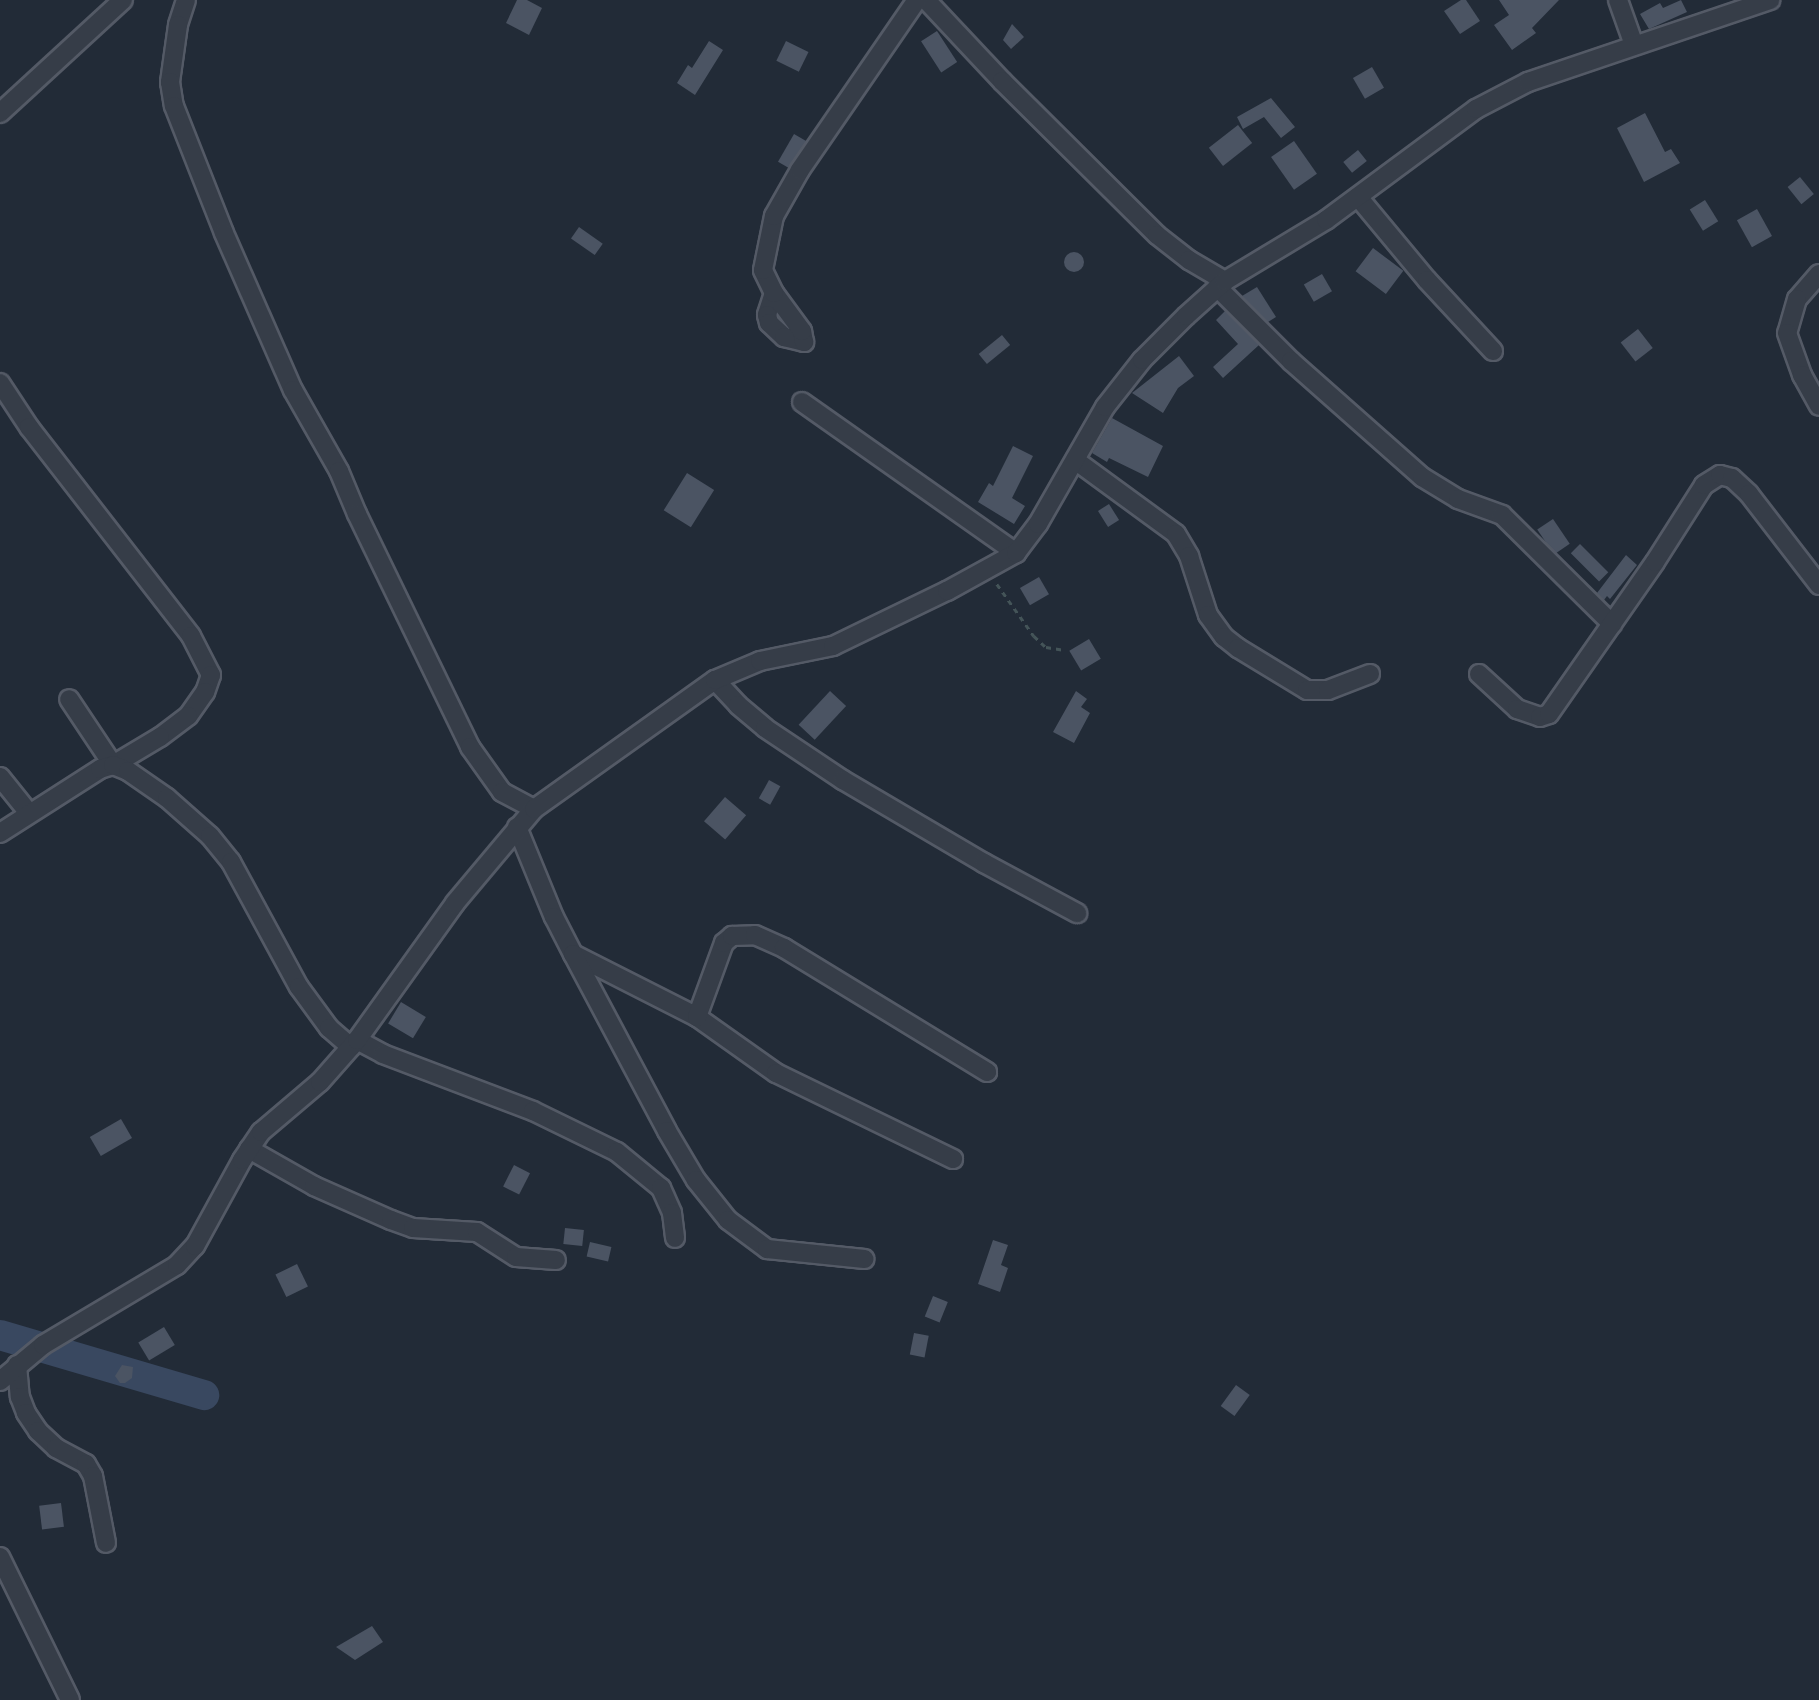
<!DOCTYPE html>
<style>
body{margin:0}
#map{position:relative;width:1819px;height:1700px;overflow:hidden;background:#222b37;font-family:"DM Sans",sans-serif}
div>[style]{position:absolute}
[style*='--x']{left:calc(var(--x)*1px);top:calc(var(--y)*1px);width:calc(var(--w)*1px);rotate:calc(var(--a)*1deg)}
.river>*{height:30px;margin:-15px;padding:0 15px;transform-origin:15px;border-radius:15px;background:#394860}
.building>*{inset:0;background:#4b5463;transform-origin:0 0}
.round{border-radius:50%}
.path>*{height:2.5px;margin-top:-1.25px;transform-origin:0;background:repeating-linear-gradient(90deg,#445458 0 5px,transparent 0 10px)}
.roads{filter:drop-shadow(2px 0 #545a66) drop-shadow(-2px 0 #545a66) drop-shadow(0 2px #545a66) drop-shadow(0 -2px #545a66)}
.minor>*{height:18px;margin:-9px;padding:0 9px;transform-origin:9px;border-radius:9px;background:#363d48}
span{translate:-50% -50%;white-space:nowrap;text-align:center;line-height:1.15;-webkit-text-stroke:7px #1b222c;paint-order:stroke}
</style>
<div id="map">
<div class="river">
<div style="--x:0;--y:1335;--w:213;--a:16.4"></div>
</div>
<div class="building">
<div style="clip-path:polygon(517px 0,527px 0,542px 8px,529px 35px,506px 23px)"></div>
<div style="clip-path:polygon(1461px 0,1466px 0,1480px 21px,1460px 34px,1444px 11px)"></div>
<div style="clip-path:polygon(1499px 0,1559px 0,1532px 28px,1536px 33px,1512px 50px,1494px 25px,1509px 15px)"></div>
<div style="clip-path:polygon(1681px 0,1687px 12px,1649px 29px,1640px 14px,1660px 3px,1663px 8px)"></div>
<div style="clip-path:polygon(1012px 24px,1024px 37px,1011px 49px,1003px 40px)"></div>
<div style="left:937px;top:31px;width:37px;height:19px;rotate:57deg"></div>
<div style="clip-path:polygon(709px 41px,723px 50px,695px 95px,677px 83px,688px 65px,692px 68px)"></div>
<div style="left:786px;top:41px;width:25px;height:22px;rotate:26deg"></div>
<div style="left:1372px;top:67px;width:24px;height:22px;rotate:60deg"></div>
<div style="clip-path:polygon(1271px 98px,1295px 127px,1281px 138px,1264px 117px,1243px 129px,1237px 117px)"></div>
<div style="clip-path:polygon(1645px 113px,1665px 152px,1671px 149px,1680px 163px,1644px 182px,1617px 128px)"></div>
<div style="left:1238px;top:125px;width:23px;height:37px;rotate:52deg"></div>
<div style="left:794px;top:134px;width:14px;height:32px;rotate:30deg"></div>
<div style="left:1294px;top:141px;width:40px;height:28px;rotate:55deg"></div>
<div style="left:1358px;top:150px;width:14px;height:19px;rotate:51deg"></div>
<div style="left:1800px;top:177px;width:22px;height:16px;rotate:51deg"></div>
<div style="left:1705px;top:200px;width:25px;height:18px;rotate:58deg"></div>
<div style="left:1757px;top:209px;width:31px;height:23px;rotate:61deg"></div>
<div style="left:579px;top:227px;width:29px;height:14px;rotate:35deg"></div>
<div style="left:1373px;top:248px;width:38px;height:29px;rotate:37deg"></div>
<div class="round" style="left:1064px;top:252px;width:20px;height:20px"></div>
<div style="left:1322px;top:274px;width:20px;height:21px;rotate:60deg"></div>
<div style="clip-path:polygon(1257px 287px,1276px 317px,1268px 322px,1242px 296px)"></div>
<div style="clip-path:polygon(1225px 311px,1259px 345px,1223px 378px,1213px 367px,1238px 344px,1216px 320px)"></div>
<div style="left:1638px;top:329px;width:24px;height:22px;rotate:52deg"></div>
<div style="left:1002px;top:335px;width:13px;height:30px;rotate:51deg"></div>
<div style="clip-path:polygon(1179px 356px,1194px 376px,1178px 388px,1163px 413px,1132px 393px)"></div>
<div style="clip-path:polygon(1112px 418px,1163px 446px,1148px 477px,1109px 458px,1107px 462px,1092px 453px)"></div>
<div style="clip-path:polygon(1013px 446px,1033px 456px,1012px 498px,1025px 506px,1014px 524px,978px 502px,989px 483px,993px 486px)"></div>
<div style="left:687px;top:473px;width:32px;height:44px;rotate:32deg"></div>
<div style="left:1109px;top:504px;width:19px;height:13px;rotate:58deg"></div>
<div style="left:1553px;top:519px;width:30px;height:19px;rotate:56deg"></div>
<div style="left:1580px;top:544px;width:40px;height:13px;rotate:45deg"></div>
<div style="clip-path:polygon(1626px 555px,1637px 565px,1610px 599px,1607px 596px,1604px 600px,1597px 593px)"></div>
<div style="left:1039px;top:577px;width:20px;height:22px;rotate:60deg"></div>
<div style="left:1089px;top:639px;width:23px;height:23px;rotate:59deg"></div>
<div style="left:830px;top:691px;width:22px;height:46px;rotate:43deg"></div>
<div style="clip-path:polygon(1076px 691px,1087px 699px,1081px 707px,1090px 713px,1074px 743px,1053px 732px)"></div>
<div style="left:769px;top:780px;width:13px;height:21px;rotate:29deg"></div>
<div style="left:725px;top:797px;width:28px;height:32px;rotate:41deg"></div>
<div style="left:401px;top:1002px;width:29px;height:25px;rotate:31deg"></div>
<div style="left:121px;top:1119px;width:22px;height:36px;rotate:60deg"></div>
<div style="left:514px;top:1165px;width:18px;height:24px;rotate:27deg"></div>
<div style="left:565px;top:1228px;width:19px;height:16px;rotate:6deg"></div>
<div style="clip-path:polygon(993px 1240px,1008px 1245px,1001px 1265px,1008px 1268px,1000px 1292px,978px 1284px)"></div>
<div style="left:590px;top:1242px;width:22px;height:15px;rotate:13deg"></div>
<div style="left:297px;top:1264px;width:25px;height:24px;rotate:64deg"></div>
<div style="left:933px;top:1296px;width:16px;height:22px;rotate:22deg"></div>
<div style="left:164px;top:1327px;width:21px;height:30px;rotate:59deg"></div>
<div style="left:914px;top:1333px;width:15px;height:22px;rotate:11deg"></div>
<div style="clip-path:polygon(122px 1365px,133px 1367px,132px 1378px,125px 1383px,120px 1383px,115px 1376px)"></div>
<div style="left:1236px;top:1385px;width:17px;height:26px;rotate:36deg"></div>
<div style="left:61px;top:1503px;width:24px;height:22px;rotate:83deg"></div>
<div style="clip-path:polygon(372px 1626px,383px 1642px,355px 1660px,336px 1647px)"></div>
</div>
<div class="path">
<div style="--x:997;--y:584;--w:64;--a:54.6"></div>
<div style="--x:1034;--y:636;--w:16;--a:43"></div>
<div style="--x:1046;--y:647;--w:19;--a:9"></div>
</div>
<div class="roads">
<div class="minor">
<div style="--x:186;--y:0;--w:26;--a:108"></div>
<div style="--x:178;--y:25;--w:58;--a:98"></div>
<div style="--x:170;--y:82;--w:24;--a:81"></div>
<div style="--x:174;--y:106;--w:136;--a:68.5"></div>
<div style="--x:224;--y:233;--w:171;--a:66.3"></div>
<div style="--x:293;--y:390;--w:93;--a:60.4"></div>
<div style="--x:339;--y:471;--w:47;--a:67.3"></div>
<div style="--x:357;--y:514;--w:259;--a:64.1"></div>
<div style="--x:470;--y:747;--w:55;--a:54.6"></div>
<div style="--x:502;--y:792;--w:36;--a:28"></div>
<div style="--x:926;--y:0;--w:111;--a:46.8"></div>
<div style="--x:1002;--y:81;--w:218;--a:44.8"></div>
<div style="--x:1157;--y:235;--w:41;--a:38"></div>
<div style="--x:1189;--y:260;--w:42;--a:30.3"></div>
<div style="--x:1618;--y:0;--w:48;--a:70.4"></div>
<div style="--x:0;--y:113;--w:167;--a:-42.6"></div>
<div style="--x:1358;--y:197;--w:108;--a:50.3"></div>
<div style="--x:1427;--y:280;--w:97;--a:47.1"></div>
<div style="--x:1819;--y:274;--w:33;--a:131"></div>
<div style="--x:1797;--y:299;--w:35;--a:106"></div>
<div style="--x:1787;--y:333;--w:45;--a:70.3"></div>
<div style="--x:1802;--y:375;--w:35;--a:61"></div>
<div style="--x:1217;--y:287;--w:105;--a:45"></div>
<div style="--x:1291;--y:361;--w:175;--a:41.5"></div>
<div style="--x:1422;--y:477;--w:42;--a:31.4"></div>
<div style="--x:1458;--y:499;--w:47;--a:20"></div>
<div style="--x:1502;--y:515;--w:155;--a:44.7"></div>
<div style="--x:774;--y:293;--w:23;--a:108"></div>
<div style="--x:767;--y:315;--w:8;--a:76"></div>
<div style="--x:769;--y:323;--w:21;--a:43"></div>
<div style="--x:784;--y:337;--w:21;--a:14"></div>
<div style="--x:804;--y:342;--w:11;--a:-100"></div>
<div style="--x:802;--y:331;--w:47;--a:-126.4"></div>
<div style="--x:774;--y:293;--w:25;--a:-116"></div>
<div style="--x:763;--y:270;--w:55;--a:-78.5"></div>
<div style="--x:774;--y:216;--w:53;--a:-60.5"></div>
<div style="--x:800;--y:170;--w:206;--a:-55.5"></div>
<div style="--x:0;--y:383;--w:53;--a:56.6"></div>
<div style="--x:29;--y:427;--w:264;--a:52.2"></div>
<div style="--x:191;--y:636;--w:44;--a:62.9"></div>
<div style="--x:211;--y:675;--w:18;--a:109"></div>
<div style="--x:205;--y:692;--w:29;--a:125"></div>
<div style="--x:188;--y:716;--w:35;--a:143"></div>
<div style="--x:160;--y:737;--w:55;--a:149.2"></div>
<div style="--x:113;--y:765;--w:79;--a:-123.7"></div>
<div style="--x:802;--y:402;--w:262;--a:35.2"></div>
<div style="--x:1075;--y:460;--w:125;--a:36.2"></div>
<div style="--x:1176;--y:534;--w:26;--a:59"></div>
<div style="--x:1189;--y:556;--w:62;--a:72.1"></div>
<div style="--x:1208;--y:615;--w:27;--a:54"></div>
<div style="--x:1224;--y:637;--w:18;--a:38"></div>
<div style="--x:1238;--y:648;--w:81;--a:31.3"></div>
<div style="--x:1307;--y:690;--w:21;--a:0"></div>
<div style="--x:1328;--y:690;--w:45;--a:-20.9"></div>
<div style="--x:1479;--y:674;--w:52;--a:42.6"></div>
<div style="--x:1517;--y:709;--w:24;--a:19"></div>
<div style="--x:1540;--y:717;--w:9;--a:-18"></div>
<div style="--x:1549;--y:714;--w:185;--a:-55.1"></div>
<div style="--x:1655;--y:562;--w:91;--a:-57.5"></div>
<div style="--x:1704;--y:485;--w:19;--a:-32"></div>
<div style="--x:1720;--y:475;--w:12;--a:14"></div>
<div style="--x:1732;--y:478;--w:23;--a:43"></div>
<div style="--x:1749;--y:494;--w:115;--a:52.4"></div>
<div style="--x:715;--y:680;--w:34;--a:47"></div>
<div style="--x:738;--y:705;--w:35;--a:40"></div>
<div style="--x:765;--y:728;--w:94;--a:33.7"></div>
<div style="--x:843;--y:780;--w:164;--a:30.5"></div>
<div style="--x:984;--y:863;--w:106;--a:28.3"></div>
<div style="--x:0;--y:777;--w:46;--a:51.1"></div>
<div style="--x:517;--y:827;--w:97;--a:67.7"></div>
<div style="--x:554;--y:917;--w:42;--a:62.8"></div>
<div style="--x:573;--y:954;--w:139;--a:26.9"></div>
<div style="--x:697;--y:1017;--w:97;--a:35.3"></div>
<div style="--x:776;--y:1073;--w:197;--a:25.9"></div>
<div style="--x:0;--y:833;--w:119;--a:-32.6"></div>
<div style="--x:100;--y:769;--w:14;--a:-17"></div>
<div style="--x:113;--y:765;--w:16;--a:22"></div>
<div style="--x:128;--y:771;--w:47;--a:34.7"></div>
<div style="--x:167;--y:798;--w:57;--a:41.5"></div>
<div style="--x:210;--y:836;--w:33;--a:51"></div>
<div style="--x:231;--y:862;--w:142;--a:61.5"></div>
<div style="--x:299;--y:987;--w:51;--a:53.8"></div>
<div style="--x:329;--y:1028;--w:29;--a:41"></div>
<div style="--x:573;--y:954;--w:200;--a:62"></div>
<div style="--x:667;--y:1131;--w:57;--a:59.4"></div>
<div style="--x:696;--y:1180;--w:51;--a:51.3"></div>
<div style="--x:728;--y:1220;--w:49;--a:36.6"></div>
<div style="--x:767;--y:1249;--w:98;--a:5.9"></div>
<div style="--x:697;--y:1017;--w:79;--a:-70"></div>
<div style="--x:724;--y:943;--w:11;--a:-41"></div>
<div style="--x:732;--y:936;--w:23;--a:-2"></div>
<div style="--x:755;--y:935;--w:32;--a:24"></div>
<div style="--x:784;--y:948;--w:238;--a:31.4"></div>
<div style="--x:357;--y:1040;--w:30;--a:28"></div>
<div style="--x:383;--y:1054;--w:160;--a:20.8"></div>
<div style="--x:533;--y:1111;--w:93;--a:26"></div>
<div style="--x:617;--y:1152;--w:57;--a:39.3"></div>
<div style="--x:661;--y:1188;--w:27;--a:66"></div>
<div style="--x:672;--y:1213;--w:25;--a:83"></div>
<div style="--x:249;--y:1149;--w:75;--a:29.6"></div>
<div style="--x:314;--y:1186;--w:84;--a:23.8"></div>
<div style="--x:391;--y:1220;--w:23;--a:20"></div>
<div style="--x:413;--y:1228;--w:64;--a:3.6"></div>
<div style="--x:477;--y:1232;--w:46;--a:32.7"></div>
<div style="--x:516;--y:1257;--w:40;--a:4.3"></div>
<div style="--x:17;--y:1365;--w:32;--a:85"></div>
<div style="--x:20;--y:1397;--w:17;--a:69"></div>
<div style="--x:26;--y:1413;--w:22;--a:56"></div>
<div style="--x:38;--y:1431;--w:25;--a:43"></div>
<div style="--x:56;--y:1448;--w:34;--a:28"></div>
<div style="--x:86;--y:1464;--w:14;--a:60"></div>
<div style="--x:93;--y:1476;--w:68;--a:79"></div>
<div style="--x:0;--y:1381;--w:56;--a:-39.9"></div>
<div style="--x:43;--y:1345;--w:156;--a:-30.8"></div>
<div style="--x:177;--y:1265;--w:26;--a:-47"></div>
<div style="--x:195;--y:1246;--w:98;--a:-61.3"></div>
<div style="--x:242;--y:1160;--w:34;--a:-56"></div>
<div style="--x:261;--y:1132;--w:77;--a:-40.3"></div>
<div style="--x:320;--y:1082;--w:56;--a:-48.6"></div>
<div style="--x:357;--y:1040;--w:168;--a:-54.4"></div>
<div style="--x:455;--y:903;--w:123;--a:-50"></div>
<div style="--x:534;--y:809;--w:222;--a:-35.5"></div>
<div style="--x:715;--y:680;--w:49;--a:-22.9"></div>
<div style="--x:760;--y:661;--w:75;--a:-11.6"></div>
<div style="--x:833;--y:646;--w:127;--a:-25.8"></div>
<div style="--x:947;--y:591;--w:79;--a:-28.8"></div>
<div style="--x:1016;--y:553;--w:36;--a:-53"></div>
<div style="--x:1038;--y:524;--w:135;--a:-60.2"></div>
<div style="--x:1105;--y:407;--w:60;--a:-51.8"></div>
<div style="--x:1142;--y:360;--w:62;--a:-45"></div>
<div style="--x:1186;--y:316;--w:52;--a:-41.9"></div>
<div style="--x:1225;--y:281;--w:118;--a:-31.1"></div>
<div style="--x:1326;--y:220;--w:187;--a:-36.5"></div>
<div style="--x:1476;--y:109;--w:59;--a:-27.4"></div>
<div style="--x:1528;--y:82;--w:256;--a:-18.7"></div>
<div style="--x:0;--y:1557;--w:159;--a:63.9"></div>
</div>
</div>
</div>
